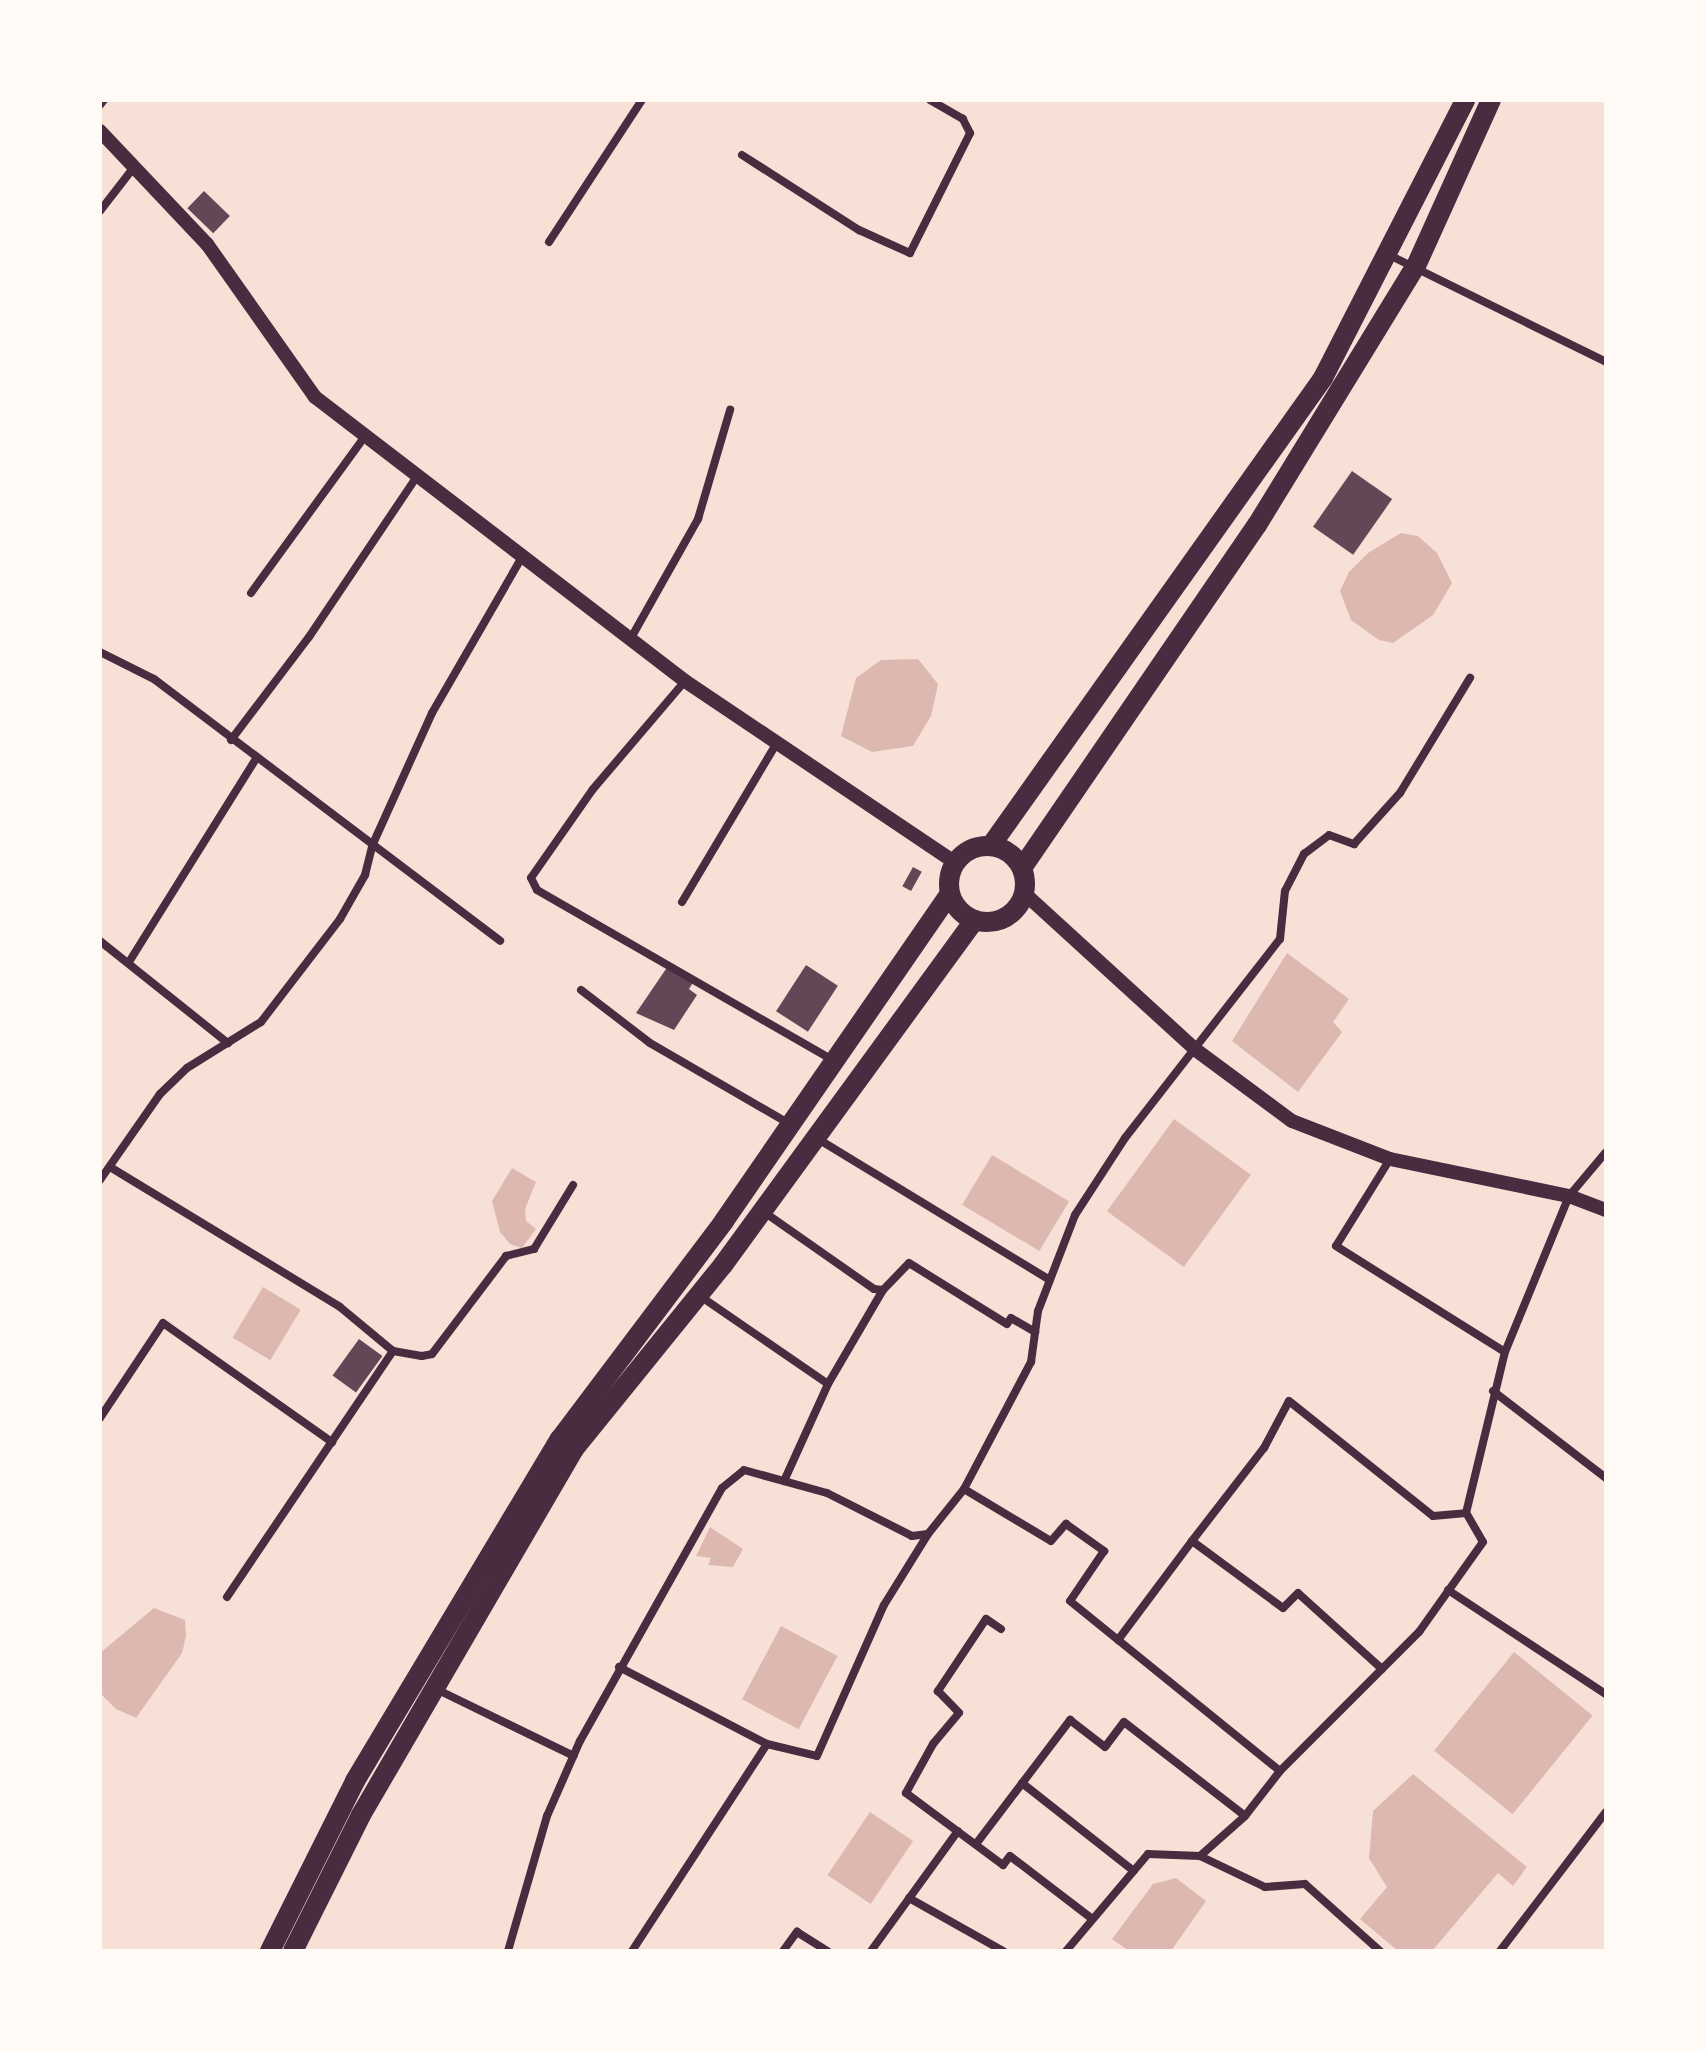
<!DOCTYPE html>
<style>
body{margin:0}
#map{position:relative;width:1706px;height:2051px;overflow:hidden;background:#f7e1d7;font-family:Raleway,sans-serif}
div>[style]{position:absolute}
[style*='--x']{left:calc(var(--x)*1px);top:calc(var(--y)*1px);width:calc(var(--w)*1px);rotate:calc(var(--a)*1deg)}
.water>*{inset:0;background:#dcb8b0;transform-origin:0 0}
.building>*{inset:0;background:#644757;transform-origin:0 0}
.minor>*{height:8px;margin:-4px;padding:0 4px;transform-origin:4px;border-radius:4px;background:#4a2c40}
.tertiary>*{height:14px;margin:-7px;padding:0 7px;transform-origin:7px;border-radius:7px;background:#4a2c40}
.trunk>*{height:20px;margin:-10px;padding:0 10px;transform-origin:10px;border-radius:10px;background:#4a2c40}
.trunk>.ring{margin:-10px;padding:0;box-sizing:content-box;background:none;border:20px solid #4a2c40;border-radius:50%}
span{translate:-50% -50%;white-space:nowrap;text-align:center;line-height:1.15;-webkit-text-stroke:8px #fffaf5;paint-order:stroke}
.frame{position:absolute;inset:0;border:102px solid #fffaf5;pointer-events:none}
</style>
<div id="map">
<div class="water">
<div style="clip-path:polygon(1401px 533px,1418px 536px,1437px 553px,1452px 583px,1433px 615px,1393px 643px,1379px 640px,1351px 620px,1340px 591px,1349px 572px,1368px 553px)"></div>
<div style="clip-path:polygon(918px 659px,938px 684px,931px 716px,913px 746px,872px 752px,841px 736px,856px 678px,881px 660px)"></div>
<div style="clip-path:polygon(1287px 953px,1349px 999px,1333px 1022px,1342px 1032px,1298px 1092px,1232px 1041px)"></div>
<div style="left:1174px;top:1119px;width:95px;height:114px;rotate:36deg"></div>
<div style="left:992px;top:1155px;width:90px;height:58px;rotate:31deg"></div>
<div style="clip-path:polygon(512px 1168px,536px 1182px,525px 1209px,526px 1221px,536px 1229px,522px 1248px,510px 1244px,500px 1232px,492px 1201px)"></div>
<div style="left:263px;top:1287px;width:44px;height:59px;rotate:31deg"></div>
<div style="clip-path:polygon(710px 1527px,743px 1549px,733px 1567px,708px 1565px,711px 1558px,696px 1556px)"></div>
<div style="clip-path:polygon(154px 1608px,185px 1620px,186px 1636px,182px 1653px,136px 1718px,116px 1709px,100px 1693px,100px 1653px)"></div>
<div style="left:781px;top:1626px;width:64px;height:83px;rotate:28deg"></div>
<div style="left:1514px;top:1652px;width:101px;height:127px;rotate:39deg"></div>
<div style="clip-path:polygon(1413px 1774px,1527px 1867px,1513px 1886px,1498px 1873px,1432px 1951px,1398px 1951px,1360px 1919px,1387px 1887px,1369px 1858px,1373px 1811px)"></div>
<div style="left:870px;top:1812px;width:52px;height:76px;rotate:34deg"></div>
<div style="clip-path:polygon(1176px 1878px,1206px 1901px,1171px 1951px,1129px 1951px,1112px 1939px,1153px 1884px)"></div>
</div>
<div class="building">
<div style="left:204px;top:191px;width:36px;height:24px;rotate:44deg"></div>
<div style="left:1352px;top:471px;width:49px;height:68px;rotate:35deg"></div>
<div style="left:913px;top:867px;width:10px;height:22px;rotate:29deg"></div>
<div style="left:806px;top:965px;width:38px;height:55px;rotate:33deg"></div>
<div style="clip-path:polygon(668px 966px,694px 981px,689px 989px,697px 995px,674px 1030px,636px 1013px)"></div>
<div style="left:359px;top:1339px;width:29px;height:45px;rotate:36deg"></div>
</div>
<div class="minor">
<div style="--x:100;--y:105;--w:6;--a:-51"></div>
<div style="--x:742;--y:155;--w:139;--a:32.7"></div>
<div style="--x:859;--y:230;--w:56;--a:24.3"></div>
<div style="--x:910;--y:253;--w:134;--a:-63.4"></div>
<div style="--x:970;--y:133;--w:16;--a:-117"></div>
<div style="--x:963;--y:119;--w:38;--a:-150"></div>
<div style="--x:100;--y:211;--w:56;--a:-52.3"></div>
<div style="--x:549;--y:242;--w:170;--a:-56.8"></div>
<div style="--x:1389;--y:255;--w:242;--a:26.2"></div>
<div style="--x:251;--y:593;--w:190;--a:-54"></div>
<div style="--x:631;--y:638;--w:137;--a:-60.6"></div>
<div style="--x:698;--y:519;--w:114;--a:-73.6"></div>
<div style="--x:100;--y:652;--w:60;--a:26.6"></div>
<div style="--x:154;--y:679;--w:434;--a:37.1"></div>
<div style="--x:685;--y:681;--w:142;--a:130.4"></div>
<div style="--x:593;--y:789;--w:108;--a:124.9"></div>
<div style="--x:531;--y:878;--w:13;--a:63"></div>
<div style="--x:537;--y:890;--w:341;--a:29.9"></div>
<div style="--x:231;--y:740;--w:129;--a:-52.9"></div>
<div style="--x:309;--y:637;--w:192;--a:-56.1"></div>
<div style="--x:682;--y:902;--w:182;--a:-59.2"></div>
<div style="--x:100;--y:941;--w:164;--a:38.6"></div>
<div style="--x:129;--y:962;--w:238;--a:-58"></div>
<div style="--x:581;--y:990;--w:87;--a:37.5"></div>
<div style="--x:650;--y:1043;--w:160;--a:30.1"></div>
<div style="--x:818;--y:1139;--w:269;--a:31.3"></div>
<div style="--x:1390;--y:1159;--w:102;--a:121.8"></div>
<div style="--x:1336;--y:1246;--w:199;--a:32.1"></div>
<div style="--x:110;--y:1167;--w:269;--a:31.3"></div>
<div style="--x:340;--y:1307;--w:69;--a:39.7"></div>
<div style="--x:393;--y:1351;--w:29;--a:10"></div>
<div style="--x:422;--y:1356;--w:10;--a:-11"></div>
<div style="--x:432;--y:1354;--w:123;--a:-52.9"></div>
<div style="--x:506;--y:1256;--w:29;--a:-14"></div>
<div style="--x:534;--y:1249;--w:75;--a:-58.6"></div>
<div style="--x:100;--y:1180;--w:105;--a:-55.1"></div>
<div style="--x:160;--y:1094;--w:37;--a:-44"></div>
<div style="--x:187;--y:1068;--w:87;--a:-31.9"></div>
<div style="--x:261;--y:1022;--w:130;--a:-52.5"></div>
<div style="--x:340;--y:919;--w:51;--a:-60.4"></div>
<div style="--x:365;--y:875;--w:30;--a:-76"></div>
<div style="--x:372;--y:846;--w:146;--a:-65.7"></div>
<div style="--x:432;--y:713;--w:180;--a:-60"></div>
<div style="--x:764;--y:1212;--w:134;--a:35"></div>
<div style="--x:874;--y:1289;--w:9;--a:6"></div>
<div style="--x:700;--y:1296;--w:155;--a:34.5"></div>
<div style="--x:1493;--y:1391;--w:143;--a:37.6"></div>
<div style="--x:100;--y:1418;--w:114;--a:-56.4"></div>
<div style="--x:163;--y:1323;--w:207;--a:35.2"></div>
<div style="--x:784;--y:1481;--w:107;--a:-65.6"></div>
<div style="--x:828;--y:1384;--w:109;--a:-59.7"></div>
<div style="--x:883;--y:1290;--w:37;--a:-46"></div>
<div style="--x:909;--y:1263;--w:115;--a:31.9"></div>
<div style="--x:1007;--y:1324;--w:7;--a:-56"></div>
<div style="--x:1011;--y:1318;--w:28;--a:30"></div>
<div style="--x:964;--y:1489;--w:101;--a:30.9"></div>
<div style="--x:1051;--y:1541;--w:23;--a:-49"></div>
<div style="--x:1066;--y:1524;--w:47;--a:35.4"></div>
<div style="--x:1104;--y:1551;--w:60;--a:124.2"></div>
<div style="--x:1070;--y:1601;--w:270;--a:39"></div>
<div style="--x:1448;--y:1590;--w:189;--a:33.4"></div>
<div style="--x:227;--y:1597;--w:297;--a:-56"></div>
<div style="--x:1001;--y:1629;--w:18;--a:-146"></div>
<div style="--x:986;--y:1619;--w:87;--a:123.7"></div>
<div style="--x:938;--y:1691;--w:30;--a:46"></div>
<div style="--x:959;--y:1713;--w:40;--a:130"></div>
<div style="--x:933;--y:1744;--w:56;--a:118.9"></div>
<div style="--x:906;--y:1793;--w:121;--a:36.6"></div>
<div style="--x:1003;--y:1865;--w:11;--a:-52"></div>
<div style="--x:1010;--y:1856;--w:102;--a:37.4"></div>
<div style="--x:1118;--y:1640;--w:124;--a:-53.2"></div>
<div style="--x:619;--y:1667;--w:167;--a:27.5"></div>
<div style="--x:767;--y:1744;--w:247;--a:123.1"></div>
<div style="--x:1382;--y:1669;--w:113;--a:-137.9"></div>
<div style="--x:1298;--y:1593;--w:21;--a:135"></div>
<div style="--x:1283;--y:1608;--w:113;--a:-143.6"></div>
<div style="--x:1192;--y:1541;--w:118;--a:-52.3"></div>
<div style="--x:1264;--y:1448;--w:53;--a:-62"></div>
<div style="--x:1289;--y:1401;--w:184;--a:38.6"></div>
<div style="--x:1433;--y:1516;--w:33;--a:-5"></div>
<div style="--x:436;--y:1689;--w:153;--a:25.9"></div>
<div style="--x:767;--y:1744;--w:51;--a:13.5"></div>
<div style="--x:817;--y:1756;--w:165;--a:-66.1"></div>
<div style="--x:884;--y:1605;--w:84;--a:-58.2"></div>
<div style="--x:1022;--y:1783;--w:142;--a:38.2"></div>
<div style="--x:976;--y:1844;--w:156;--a:-52.8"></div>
<div style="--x:1070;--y:1720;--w:44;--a:37.6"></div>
<div style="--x:1105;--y:1747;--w:31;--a:-53"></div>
<div style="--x:1124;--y:1722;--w:153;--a:37.8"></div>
<div style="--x:1200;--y:1856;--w:72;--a:25.5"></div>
<div style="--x:1265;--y:1887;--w:40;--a:-4.3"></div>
<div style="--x:1305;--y:1884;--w:101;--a:41.8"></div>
<div style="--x:909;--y:1898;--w:108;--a:29.4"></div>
<div style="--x:508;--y:1951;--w:141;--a:-73.9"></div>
<div style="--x:547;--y:1816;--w:82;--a:-66.3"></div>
<div style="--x:580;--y:1741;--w:290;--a:-60.7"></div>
<div style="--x:722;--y:1488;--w:28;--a:-39"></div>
<div style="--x:744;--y:1470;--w:86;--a:15.5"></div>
<div style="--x:827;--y:1493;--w:95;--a:26.8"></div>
<div style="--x:912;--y:1536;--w:16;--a:-7"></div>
<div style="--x:928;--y:1534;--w:58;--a:-51.3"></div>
<div style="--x:964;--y:1489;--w:144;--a:-62.2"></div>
<div style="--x:1031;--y:1362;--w:51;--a:-82.2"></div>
<div style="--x:1038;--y:1311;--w:103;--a:-68.9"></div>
<div style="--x:1075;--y:1215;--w:92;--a:-57"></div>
<div style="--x:1125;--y:1138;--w:252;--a:-52.1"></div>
<div style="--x:1280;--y:939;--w:48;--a:-84.1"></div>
<div style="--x:1285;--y:891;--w:42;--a:-62.8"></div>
<div style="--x:1304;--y:854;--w:31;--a:-37"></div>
<div style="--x:1329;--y:835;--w:27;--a:20"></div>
<div style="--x:1354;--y:844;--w:69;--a:-48"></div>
<div style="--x:1400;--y:793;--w:135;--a:-58.7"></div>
<div style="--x:783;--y:1951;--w:24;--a:-54"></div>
<div style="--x:797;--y:1932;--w:36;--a:32"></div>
<div style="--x:871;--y:1951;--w:148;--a:-54.1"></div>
<div style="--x:1066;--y:1951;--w:127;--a:-49.8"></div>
<div style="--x:1148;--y:1854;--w:52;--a:2.2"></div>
<div style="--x:1200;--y:1856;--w:60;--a:-41.6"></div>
<div style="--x:1245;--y:1816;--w:57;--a:-52.1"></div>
<div style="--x:1280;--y:1771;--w:197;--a:-45"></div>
<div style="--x:1419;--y:1632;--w:110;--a:-54.6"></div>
<div style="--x:1483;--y:1542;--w:34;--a:-120"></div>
<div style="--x:1466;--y:1513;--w:166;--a:-76.4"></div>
<div style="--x:1505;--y:1352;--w:169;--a:-67.7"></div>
<div style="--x:1569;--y:1196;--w:57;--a:-49.9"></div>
<div style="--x:1500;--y:1951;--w:175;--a:-52.7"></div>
</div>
<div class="tertiary">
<div style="--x:100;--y:131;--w:156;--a:46.6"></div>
<div style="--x:207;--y:244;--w:187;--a:54.8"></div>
<div style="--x:315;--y:397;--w:466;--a:37.5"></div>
<div style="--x:685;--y:681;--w:326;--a:33.9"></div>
<div style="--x:1024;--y:893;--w:233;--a:42.4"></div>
<div style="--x:1196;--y:1050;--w:119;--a:36.5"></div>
<div style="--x:1292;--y:1121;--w:105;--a:21.2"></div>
<div style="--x:1390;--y:1159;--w:183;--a:11.7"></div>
<div style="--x:1569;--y:1196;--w:40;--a:21"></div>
</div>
<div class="trunk">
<div style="--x:992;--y:844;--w:572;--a:-54.61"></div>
<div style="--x:1323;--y:378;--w:312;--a:-62.9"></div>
<div class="ring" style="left:949px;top:846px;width:56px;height:56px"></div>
<div style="--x:1022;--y:868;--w:416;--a:-55.6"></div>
<div style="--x:1257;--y:525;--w:304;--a:-58.5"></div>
<div style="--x:1416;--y:266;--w:182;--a:-65.7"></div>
<div style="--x:270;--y:1951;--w:190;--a:-63.4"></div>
<div style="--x:355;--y:1781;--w:399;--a:-59.1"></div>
<div style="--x:560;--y:1439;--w:273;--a:-53"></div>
<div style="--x:724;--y:1221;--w:398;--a:-55.4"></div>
<div style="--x:293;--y:1951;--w:152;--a:-63.4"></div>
<div style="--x:361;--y:1815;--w:423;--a:-59.8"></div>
<div style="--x:574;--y:1449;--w:237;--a:-51"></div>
<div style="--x:723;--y:1265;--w:427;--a:-53.9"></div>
</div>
<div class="frame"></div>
</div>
